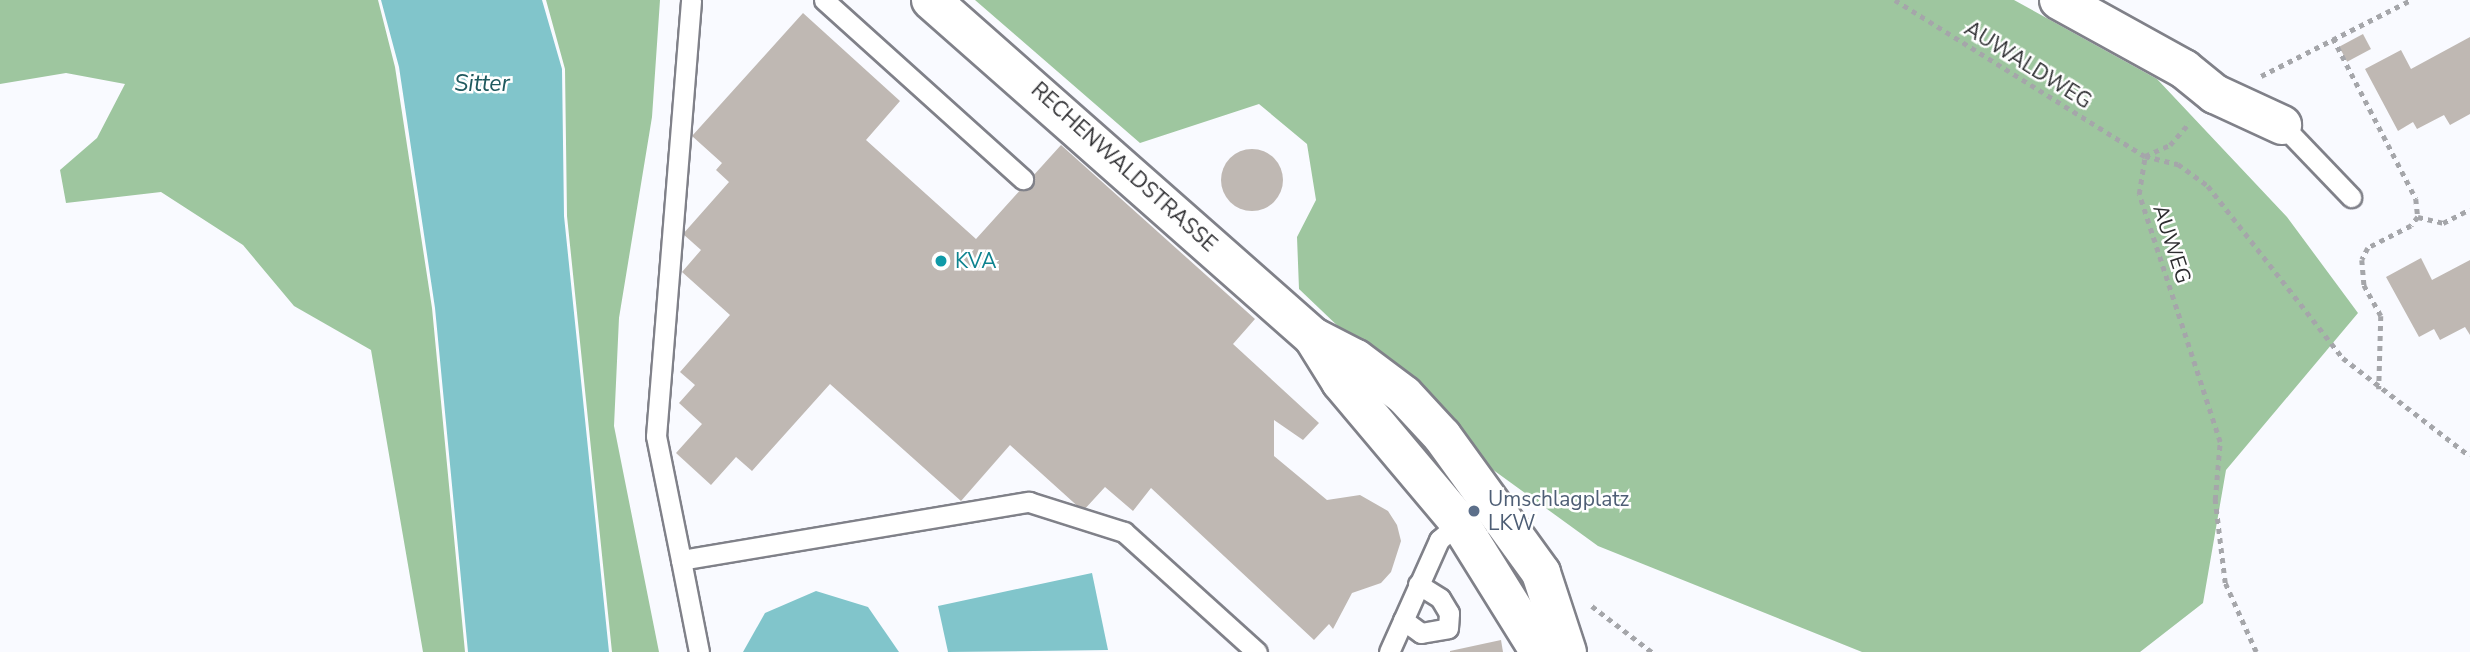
<!DOCTYPE html>
<style>
body{margin:0}
#map{position:relative;width:2470px;height:652px;overflow:hidden;background:#f9faff;font-family:"Nunito Sans",sans-serif}
div>[style]{position:absolute}
[style*='--x']{left:calc(var(--x)*1px);top:calc(var(--y)*1px);width:calc(var(--w)*1px);rotate:calc(var(--a)*1deg)}
.forest>*{inset:0;background:#9ec69f}
.water>*{inset:0;background:#81c5cb}
.building>*{inset:0;background:#bfb8b3;transform-origin:0 0}
.round{border-radius:50%}
.path>*{height:4.5px;margin-top:-2.25px;transform-origin:0;background:repeating-linear-gradient(90deg,#a5a6aa 0 5px,transparent 0 10px)}
.roads{filter:drop-shadow(2px 0 #808189) drop-shadow(-2px 0 #808189) drop-shadow(0 2px #808189) drop-shadow(0 -2px #808189)}
.lane>*{height:19px;margin:-9.5px;padding:0 9.5px;transform-origin:9.5px;border-radius:9.5px;background:#fff}
.street>*{height:38px;margin:-19px;padding:0 19px;transform-origin:19px;border-radius:19px;background:#fff}
.dots>*{width:19px;height:19px;translate:-50% -50%;box-sizing:border-box;border:4px solid #fff;border-radius:50%}
span{translate:-50% -50%;white-space:nowrap;text-align:center;line-height:1.15;-webkit-text-stroke:5px #fff;paint-order:stroke}
.street-label{font-size:21px;color:#2d2d30}
.culture-label{font-size:21px;color:#0d838f}
.left{translate:0 -50%;text-align:left}
.service-label{font-size:21px;color:#4e5e75}
.water-label{font-size:23px;color:#205a5f;font-style:italic}
</style>
<div id="map">
<div class="forest">
<div style="clip-path:polygon(0 0,378px 0,395px 67px,432px 308px,465px 652px,423px 652px,371px 350px,294px 306px,243px 245px,161px 192px,66px 203px,60px 170px,97px 138px,125px 84px,66px 73px,0 84px)"></div>
<div style="clip-path:polygon(546px 0,660px 0,652px 117px,619px 318px,614px 426px,659px 652px,612px 652px,567px 216px,565px 69px)"></div>
<div style="clip-path:polygon(975px 0,2014px 0,2157px 79px,2287px 217px,2358px 313px,2226px 470px,2203px 603px,2140px 652px,1862px 652px,1598px 546px,1474px 456px,1299px 289px,1297px 237px,1316px 200px,1307px 144px,1259px 104px,1140px 143px)"></div>
</div>
<div class="water">
<div style="clip-path:polygon(381px 0,542px 0,562px 69px,564px 216px,609px 652px,468px 652px,435px 308px,399px 67px)"></div>
<div style="clip-path:polygon(1092px 573px,1108px 650px,948px 652px,938px 606px)"></div>
<div style="clip-path:polygon(816px 591px,868px 607px,899px 652px,743px 652px,765px 613px)"></div>
</div>
<div class="building">
<div style="clip-path:polygon(803px 13px,900px 101px,866px 140px,976px 239px,1061px 145px,1255px 319px,1233px 344px,1319px 423px,1303px 440px,1274px 420px,1274px 456px,1327px 500px,1360px 495px,1388px 511px,1397px 525px,1401px 541px,1391px 572px,1381px 583px,1352px 593px,1333px 629px,1329px 624px,1314px 640px,1151px 488px,1133px 511px,1105px 487px,1083px 511px,1010px 445px,961px 501px,830px 384px,752px 471px,736px 457px,711px 485px,676px 453px,702px 424px,679px 403px,695px 385px,680px 372px,730px 315px,682px 272px,701px 250px,683px 234px,729px 182px,716px 170px,722px 163px,692px 136px)"></div>
<div style="left:2363px;top:34px;width:17px;height:27px;rotate:62deg"></div>
<div style="clip-path:polygon(2470px 37px,2470px 114px,2450px 125px,2444px 115px,2417px 129px,2413px 122px,2398px 131px,2365px 69px,2401px 50px,2411px 69px)"></div>
<div class="round" style="left:1221px;top:149px;width:62px;height:62px"></div>
<div style="clip-path:polygon(2421px 258px,2432px 280px,2470px 260px,2470px 335px,2465px 327px,2440px 340px,2434px 329px,2419px 337px,2386px 277px)"></div>
<div style="clip-path:polygon(1501px 640px,1503px 652px,1450px 652px,1450px 651px)"></div>
</div>
<div class="path">
<div style="--x:1895;--y:0;--w:295;--a:32"></div>
<div style="--x:2145;--y:156;--w:27;--a:-24"></div>
<div style="--x:2170;--y:145;--w:30;--a:-49"></div>
<div style="--x:2333;--y:38;--w:181;--a:62.7"></div>
<div style="--x:2416;--y:199;--w:18;--a:84"></div>
<div style="--x:2418;--y:217;--w:11;--a:128"></div>
<div style="--x:2411;--y:226;--w:48;--a:152.9"></div>
<div style="--x:2368;--y:248;--w:13;--a:117"></div>
<div style="--x:2362;--y:260;--w:25;--a:85"></div>
<div style="--x:2364;--y:285;--w:35;--a:61"></div>
<div style="--x:2381;--y:316;--w:73;--a:91.6"></div>
<div style="--x:2261;--y:76;--w:168;--a:-26.9"></div>
<div style="--x:2418;--y:217;--w:26;--a:13"></div>
<div style="--x:2443;--y:223;--w:30;--a:-27"></div>
<div style="--x:1592;--y:606;--w:76;--a:37.5"></div>
<div style="--x:2256;--y:652;--w:76;--a:-114.2"></div>
<div style="--x:2225;--y:583;--w:84;--a:-96.9"></div>
<div style="--x:2215;--y:500;--w:58;--a:-85.1"></div>
<div style="--x:2220;--y:442;--w:261;--a:-108.1"></div>
<div style="--x:2139;--y:194;--w:38;--a:-81"></div>
<div style="--x:2145;--y:156;--w:34;--a:14"></div>
<div style="--x:2178;--y:164;--w:37;--a:36"></div>
<div style="--x:2208;--y:186;--w:219;--a:51.9"></div>
<div style="--x:2343;--y:358;--w:160;--a:37.7"></div>
</div>
<div class="roads">
<div class="lane">
<div style="--x:824;--y:0;--w:268;--a:42"></div>
<div style="--x:2282;--y:125;--w:100;--a:46.2"></div>
<div style="--x:681;--y:560;--w:126;--a:-101.4"></div>
<div style="--x:656;--y:436;--w:437;--a:-85.4"></div>
<div style="--x:1403;--y:620;--w:22;--a:36"></div>
<div style="--x:1421;--y:633;--w:27;--a:-10"></div>
<div style="--x:1448;--y:628;--w:15;--a:-86"></div>
<div style="--x:1449;--y:613;--w:17;--a:-121"></div>
<div style="--x:1440;--y:598;--w:26;--a:-148"></div>
<div style="--x:699;--y:652;--w:94;--a:-101.1"></div>
<div style="--x:681;--y:560;--w:353;--a:-9.5"></div>
<div style="--x:1029;--y:502;--w:100;--a:17.5"></div>
<div style="--x:1124;--y:532;--w:179;--a:42.1"></div>
<div style="--x:1389;--y:652;--w:123;--a:-65.9"></div>
<div style="--x:1439;--y:540;--w:33;--a:-41"></div>
</div>
<div class="street">
<div style="--x:931;--y:0;--w:509;--a:41.42"></div>
<div style="--x:1313;--y:337;--w:48;--a:27.1"></div>
<div style="--x:1356;--y:359;--w:60;--a:36.9"></div>
<div style="--x:1404;--y:395;--w:56;--a:47.2"></div>
<div style="--x:1442;--y:436;--w:169;--a:54.1"></div>
<div style="--x:1541;--y:573;--w:83;--a:71.8"></div>
<div style="--x:2059;--y:0;--w:143;--a:28.9"></div>
<div style="--x:2184;--y:69;--w:40;--a:39"></div>
<div style="--x:2215;--y:94;--w:74;--a:24.8"></div>
<div style="--x:1313;--y:337;--w:53;--a:58.1"></div>
<div style="--x:1341;--y:382;--w:183;--a:49.9"></div>
<div style="--x:1459;--y:522;--w:153;--a:58.1"></div>
</div>
</div>
<div class="dots">
<div style="left:941px;top:261px;background:#0f9aa8"></div>
<div style="left:1474px;top:511px;background:#5c6f8a"></div>
</div>
<div class="street-label">
<span style="left:2028px;top:65px;rotate:32deg">AUWALDWEG</span>
<span style="left:1124px;top:167px;rotate:42deg">RECHENWALDSTRASSE</span>
<span style="left:2172px;top:244px;rotate:72deg">AUWEG</span>
</div>
<div class="culture-label">
<span class="left" style="left:955px;top:261px">KVA</span>
</div>
<div class="service-label">
<span class="left" style="left:1488px;top:511px">Umschlagplatz<br>LKW</span>
</div>
<div class="water-label">
<span style="left:482px;top:84px">Sitter</span>
</div>
</div>
